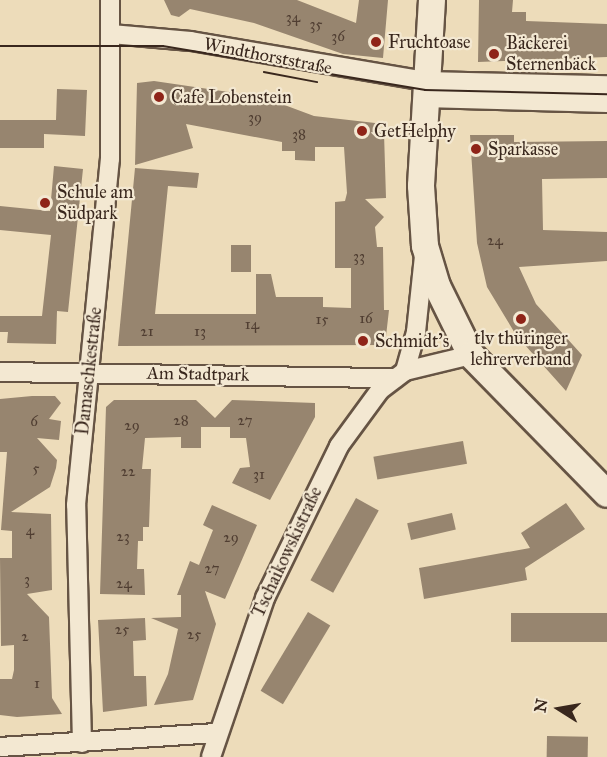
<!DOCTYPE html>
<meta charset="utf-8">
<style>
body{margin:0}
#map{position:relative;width:607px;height:757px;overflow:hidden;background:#eddcba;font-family:"IM FELL Great Primer",serif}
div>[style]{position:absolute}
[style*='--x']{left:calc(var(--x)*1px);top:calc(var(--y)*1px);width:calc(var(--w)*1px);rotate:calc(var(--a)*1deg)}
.building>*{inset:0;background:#97856f;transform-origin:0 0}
.roads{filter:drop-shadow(2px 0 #665444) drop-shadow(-2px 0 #665444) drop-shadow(0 2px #665444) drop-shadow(0 -2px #665444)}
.street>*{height:18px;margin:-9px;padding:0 9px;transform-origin:9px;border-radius:9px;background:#f3e8d2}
.secondary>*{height:26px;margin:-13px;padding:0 13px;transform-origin:13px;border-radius:13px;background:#f3e8d2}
.tram>*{height:1.5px;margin:-0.75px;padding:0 0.75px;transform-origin:0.75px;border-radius:0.75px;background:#39271d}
.dots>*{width:16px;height:16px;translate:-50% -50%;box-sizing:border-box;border:3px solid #f3e8d2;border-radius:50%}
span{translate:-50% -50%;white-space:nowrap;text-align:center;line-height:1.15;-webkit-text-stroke:4.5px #f3e8d2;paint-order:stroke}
.number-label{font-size:15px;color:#503e32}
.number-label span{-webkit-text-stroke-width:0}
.poi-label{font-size:18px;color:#39271d}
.left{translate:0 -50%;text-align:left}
.street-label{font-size:18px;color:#39271d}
.north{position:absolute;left:529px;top:679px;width:60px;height:60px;-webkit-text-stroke:4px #f3e8d2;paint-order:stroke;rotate:281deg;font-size:16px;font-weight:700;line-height:24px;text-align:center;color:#39271d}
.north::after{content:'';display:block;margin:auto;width:21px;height:27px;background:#39271d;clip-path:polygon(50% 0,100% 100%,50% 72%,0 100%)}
</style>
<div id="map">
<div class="building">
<div style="clip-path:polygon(164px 0,297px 0,356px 23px,359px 0,388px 0,383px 58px,343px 54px,254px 23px,190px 9px,179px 17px,171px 15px)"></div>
<div style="clip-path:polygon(479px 0,513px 0,512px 12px,526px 12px,526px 21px,607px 24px,607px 57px,478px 62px)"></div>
<div style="clip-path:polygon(154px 81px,263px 97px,314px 116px,375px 123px,384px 133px,386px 198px,365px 199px,384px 217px,375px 227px,377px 247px,383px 247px,384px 310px,389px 310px,385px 345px,118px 346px,135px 168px,199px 173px,197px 188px,168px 186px,155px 314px,256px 314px,256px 274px,271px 274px,276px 297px,323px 297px,323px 307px,351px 308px,351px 268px,335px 268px,335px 202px,345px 201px,347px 193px,344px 147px,315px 147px,315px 161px,295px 160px,295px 151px,282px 151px,282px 142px,186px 124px,193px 148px,135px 165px,137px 83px)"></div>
<div style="clip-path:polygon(57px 89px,87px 90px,85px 136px,44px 134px,44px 148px,0 148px,0 120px,56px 120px)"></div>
<div style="clip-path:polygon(470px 135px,514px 135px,514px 142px,607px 141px,607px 178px,542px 179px,543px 230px,607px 232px,607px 261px,519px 267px,536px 304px,582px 355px,566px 391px,516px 335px,487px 287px,477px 243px)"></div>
<div style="clip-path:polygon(54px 166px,83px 169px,68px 312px,57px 311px,56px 344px,7px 343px,8px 332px,0 332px,0 316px,42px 316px,51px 235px,0 230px,0 206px,50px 211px)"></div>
<div style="left:251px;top:245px;width:27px;height:20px;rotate:90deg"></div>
<div style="clip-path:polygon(32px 396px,55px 396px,61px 403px,49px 419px,61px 421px,59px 440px,37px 438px,57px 460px,56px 468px,50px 487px,11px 512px,51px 514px,52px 590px,27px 594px,49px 617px,52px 698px,62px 714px,17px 717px,0 715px,0 679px,12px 679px,14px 670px,14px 645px,1px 646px,0 558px,12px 558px,12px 531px,1px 530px,7px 452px,0 452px,0 399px)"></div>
<div style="clip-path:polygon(114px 400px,196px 400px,215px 418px,232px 400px,315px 403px,315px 417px,270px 500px,232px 483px,240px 468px,250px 467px,246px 438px,230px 438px,230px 427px,201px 427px,201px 448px,181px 448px,181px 437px,145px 438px,142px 469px,151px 469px,149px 527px,143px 527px,143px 541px,138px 541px,137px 569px,144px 569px,145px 595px,100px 594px,106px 407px)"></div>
<div style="left:463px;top:441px;width:23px;height:91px;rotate:80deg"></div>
<div style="left:356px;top:498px;width:26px;height:94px;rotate:29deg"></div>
<div style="clip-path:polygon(566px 503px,585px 529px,525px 568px,527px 580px,424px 599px,419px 568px,530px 548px,521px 533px)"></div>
<div style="clip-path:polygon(212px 505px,257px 525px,225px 599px,205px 591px,216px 624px,193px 700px,154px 705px,168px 674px,178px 629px,151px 618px,181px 617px,181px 595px,177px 595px,190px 561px,199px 565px,213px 530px,203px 525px)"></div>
<div style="left:452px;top:513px;width:17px;height:46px;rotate:77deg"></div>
<div style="left:308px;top:612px;width:26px;height:92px;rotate:31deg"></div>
<div style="left:607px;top:613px;width:29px;height:96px;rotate:90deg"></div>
<div style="clip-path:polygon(145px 618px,146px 640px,133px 641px,134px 676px,146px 676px,147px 706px,103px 712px,98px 620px)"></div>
<div style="left:547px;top:736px;width:41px;height:21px;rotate:1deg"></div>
</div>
<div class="roads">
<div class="street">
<div style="--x:111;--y:34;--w:80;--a:5"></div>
<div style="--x:191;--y:41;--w:237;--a:9.7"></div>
<div style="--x:425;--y:81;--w:182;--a:1.3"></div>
<div style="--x:424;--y:98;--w:183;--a:1.6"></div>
<div style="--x:405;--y:371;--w:41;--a:-74.2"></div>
<div style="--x:416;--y:332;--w:76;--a:-84"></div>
<div style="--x:0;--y:372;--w:395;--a:0.9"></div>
<div style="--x:82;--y:743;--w:238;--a:-91.4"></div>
<div style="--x:76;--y:505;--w:348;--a:-84.4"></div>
<div style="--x:110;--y:159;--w:159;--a:-90"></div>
<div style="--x:0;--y:747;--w:217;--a:-3.7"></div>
<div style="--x:211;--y:757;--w:168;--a:-71.2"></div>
<div style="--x:265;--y:598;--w:169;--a:-64"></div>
<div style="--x:339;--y:446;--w:69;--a:-53.8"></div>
<div style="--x:380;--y:390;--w:31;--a:-37"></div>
<div style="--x:405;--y:371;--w:68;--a:-13.6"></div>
</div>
<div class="secondary">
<div style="--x:432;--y:0;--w:186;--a:93.4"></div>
<div style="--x:421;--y:186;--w:60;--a:86.2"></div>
<div style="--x:425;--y:246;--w:42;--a:73.3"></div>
<div style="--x:437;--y:286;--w:77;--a:63.8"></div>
<div style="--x:471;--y:355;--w:194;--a:45.6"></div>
</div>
</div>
<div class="tram">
<div style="--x:0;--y:46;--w:163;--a:0"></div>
<div style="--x:163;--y:46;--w:266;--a:9.5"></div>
<div style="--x:425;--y:90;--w:182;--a:1.3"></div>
<div style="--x:264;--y:72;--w:54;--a:10.7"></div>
</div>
<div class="dots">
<div style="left:376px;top:42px;background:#8f2418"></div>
<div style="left:494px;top:54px;background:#8f2418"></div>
<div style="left:159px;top:97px;background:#8f2418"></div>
<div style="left:362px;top:131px;background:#8f2418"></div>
<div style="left:476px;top:149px;background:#8f2418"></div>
<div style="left:45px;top:203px;background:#8f2418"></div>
<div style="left:521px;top:319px;background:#8f2418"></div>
<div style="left:363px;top:341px;background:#8f2418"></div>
</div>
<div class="number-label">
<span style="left:293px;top:18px">34</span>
<span style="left:316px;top:25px">35</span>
<span style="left:338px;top:37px">36</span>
<span style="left:255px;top:118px">39</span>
<span style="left:299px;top:135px">38</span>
<span style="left:495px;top:241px">24</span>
<span style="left:359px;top:257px">33</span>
<span style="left:366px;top:319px">16</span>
<span style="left:322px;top:320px">15</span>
<span style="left:252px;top:325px">14</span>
<span style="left:147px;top:332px">21</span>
<span style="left:200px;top:332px">13</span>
<span style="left:181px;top:421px">28</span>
<span style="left:245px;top:421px">27</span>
<span style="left:34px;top:422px">6</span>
<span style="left:132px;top:426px">29</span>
<span style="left:36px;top:469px">5</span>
<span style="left:128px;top:472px">22</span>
<span style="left:259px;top:475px">31</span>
<span style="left:30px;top:531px">4</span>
<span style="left:123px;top:537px">23</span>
<span style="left:231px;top:538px">29</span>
<span style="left:212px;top:569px">27</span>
<span style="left:27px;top:580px">3</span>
<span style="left:124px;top:584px">24</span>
<span style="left:122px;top:630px">25</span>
<span style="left:194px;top:635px">25</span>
<span style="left:25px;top:637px">2</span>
<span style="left:37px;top:684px">1</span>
</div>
<div class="poi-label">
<span class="left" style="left:388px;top:42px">Fruchtoase</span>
<span class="left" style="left:506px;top:54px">Bäckerei<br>Sternenbäck</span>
<span class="left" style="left:171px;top:97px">Cafe Lobenstein</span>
<span class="left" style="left:374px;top:131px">GetHelphy</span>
<span class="left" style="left:488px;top:149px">Sparkasse</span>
<span class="left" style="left:57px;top:203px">Schule am<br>Südpark</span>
<span style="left:521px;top:349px">tlv thüringer<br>lehrerverband</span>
<span class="left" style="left:375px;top:341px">Schmidt's</span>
</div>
<div class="street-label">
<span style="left:268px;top:56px;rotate:11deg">Windthorststraße</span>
<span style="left:89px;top:371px;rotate:-84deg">Damaschkestraße</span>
<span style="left:198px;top:374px;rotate:1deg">Am Stadtpark</span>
<span style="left:287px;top:552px;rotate:-65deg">Tschaikowskistraße</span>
</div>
<div class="north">N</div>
</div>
